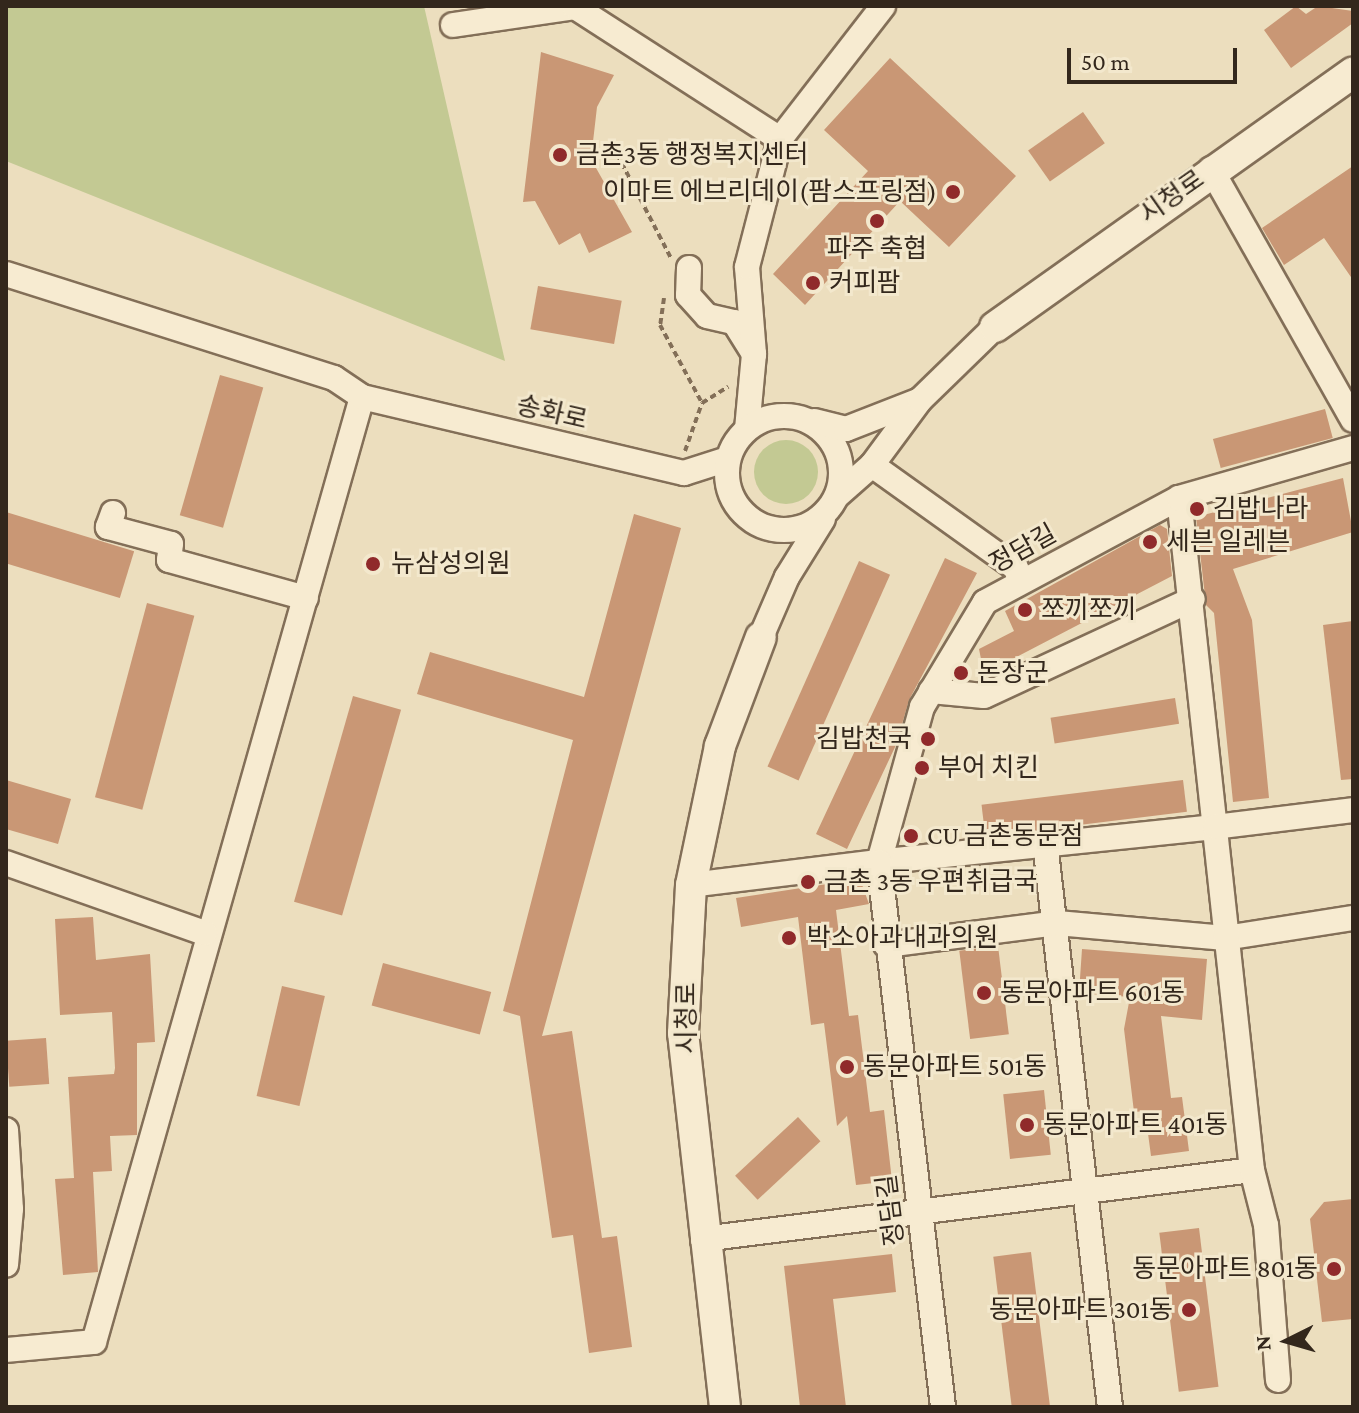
<!DOCTYPE html>
<meta charset="utf-8">
<style>
body{margin:0}
#map{position:relative;width:1359px;height:1413px;overflow:hidden;background:#ecdebe;font-family:"Crimson Pro","Noto Sans KR",serif}
div>[style]{position:absolute}
[style*='--x']{left:calc(var(--x)*1px);top:calc(var(--y)*1px);width:calc(var(--w)*1px);rotate:calc(var(--a)*1deg)}
.green>*{inset:0;background:#c3c993}
.round{border-radius:50%}
.building>*{inset:0;background:#c99775;transform-origin:0 0}
.path>*{height:4px;margin-top:-2px;transform-origin:0;background:repeating-linear-gradient(90deg,#836f58 0 6px,transparent 0 10px)}
.roads{filter:drop-shadow(2px 0 #836f58) drop-shadow(-2px 0 #836f58) drop-shadow(0 2px #836f58) drop-shadow(0 -2px #836f58)}
.minor>*{height:24px;margin:-12px;padding:0 12px;transform-origin:12px;border-radius:12px;background:#f7ebd1}
.minor>.ring{margin:-12px;padding:0;box-sizing:content-box;background:none;border:24px solid #f7ebd1;border-radius:50%}
.tertiary>*{height:30px;margin:-15px;padding:0 15px;transform-origin:15px;border-radius:15px;background:#f7ebd1}
.dots>*{width:22px;height:22px;translate:-50% -50%;box-sizing:border-box;border:4px solid #f3e8cd;border-radius:50%}
span{translate:-50% -50%;white-space:nowrap;text-align:center;line-height:1.15;-webkit-text-stroke:6px #f3e8cd;paint-order:stroke}
.poi-label{font-size:26px;color:#33271c}
.left{translate:0 -50%;text-align:left}
.right{translate:-100% -50%;text-align:right}
.street-label{font-size:26px;color:#33271c}
.frame{position:absolute;inset:0;border:8px solid #33271c;pointer-events:none}
.north{position:absolute;left:1247px;top:1301px;width:80px;height:80px;-webkit-text-stroke:6px #f3e8cd;paint-order:stroke;rotate:265deg;font-size:22px;font-weight:700;line-height:32px;text-align:center;color:#33271c}
.north::after{content:'';display:block;margin:auto;width:28px;height:36px;background:#33271c;clip-path:polygon(50% 0,100% 100%,50% 72%,0 100%)}
.scale{position:absolute;left:1067px;top:48px;width:170px;height:36px;box-sizing:border-box;border:4px solid #33271c;border-top:0;padding-left:10px;font-size:24px;line-height:28px;white-space:nowrap;color:#33271c;-webkit-text-stroke:6px #f3e8cd;paint-order:stroke}
</style>
<div id="map">
<div class="green">
<div style="clip-path:polygon(6px 6px,424px 6px,505px 361px,6px 161px)"></div>
<div class="round" style="left:754px;top:440px;width:64px;height:64px"></div>
</div>
<div class="building">
<div style="clip-path:polygon(1296px 6px,1306px 14px,1318px 6px,1353px 11px,1353px 23px,1291px 68px,1264px 30px)"></div>
<div style="clip-path:polygon(541px 52px,614px 75px,597px 107px,591px 159px,632px 232px,589px 253px,580px 233px,559px 245px,535px 201px,523px 202px)"></div>
<div style="clip-path:polygon(890px 58px,1016px 176px,949px 247px,900px 201px,805px 305px,773px 274px,868px 171px,824px 130px)"></div>
<div style="left:1083px;top:112px;width:38px;height:67px;rotate:55deg"></div>
<div style="clip-path:polygon(1353px 166px,1353px 280px,1324px 238px,1284px 265px,1262px 228px)"></div>
<div style="left:538px;top:286px;width:85px;height:44px;rotate:10deg"></div>
<div style="left:220px;top:375px;width:45px;height:146px;rotate:16deg"></div>
<div style="left:1325px;top:409px;width:30px;height:116px;rotate:75deg"></div>
<div style="clip-path:polygon(1343px 478px,1353px 532px,1233px 569px,1252px 620px,1269px 798px,1233px 802px,1214px 613px,1206px 605px,1196px 517px)"></div>
<div style="left:6px;top:512px;width:134px;height:49px;rotate:17deg"></div>
<div style="clip-path:polygon(634px 514px,681px 528px,542px 1036px,572px 1031px,602px 1238px,617px 1236px,632px 1347px,589px 1353px,573px 1235px,552px 1238px,520px 1016px,503px 1011px,573px 740px,417px 694px,430px 652px,584px 697px)"></div>
<div style="clip-path:polygon(1160px 525px,1167px 529px,1172px 576px,984px 674px,979px 649px,1014px 631px,1005px 611px)"></div>
<div style="clip-path:polygon(945px 558px,977px 573px,909px 700px,896px 745px,847px 849px,816px 834px)"></div>
<div style="left:859px;top:561px;width:34px;height:225px;rotate:24deg"></div>
<div style="left:147px;top:603px;width:49px;height:201px;rotate:15deg"></div>
<div style="clip-path:polygon(1353px 621px,1353px 779px,1341px 780px,1323px 625px)"></div>
<div style="left:353px;top:696px;width:50px;height:214px;rotate:16deg"></div>
<div style="left:1175px;top:698px;width:26px;height:126px;rotate:81deg"></div>
<div style="clip-path:polygon(6px 780px,71px 799px,58px 844px,6px 829px)"></div>
<div style="left:1183px;top:780px;width:32px;height:203px;rotate:83deg"></div>
<div style="clip-path:polygon(860px 879px,869px 904px,836px 910px,849px 1016px,858px 1015px,870px 1112px,884px 1110px,892px 1181px,856px 1185px,847px 1116px,837px 1126px,824px 1023px,811px 1025px,798px 917px,741px 927px,736px 898px)"></div>
<div style="clip-path:polygon(93px 917px,96px 960px,150px 954px,155px 1042px,137px 1043px,137px 1135px,110px 1136px,112px 1171px,93px 1172px,98px 1272px,63px 1275px,55px 1179px,74px 1178px,68px 1077px,114px 1074px,115px 1068px,112px 1012px,60px 1015px,55px 919px)"></div>
<div style="left:998px;top:946px;width:89px;height:39px;rotate:83deg"></div>
<div style="clip-path:polygon(1082px 949px,1207px 959px,1202px 1020px,1161px 1016px,1171px 1098px,1182px 1097px,1189px 1151px,1151px 1156px,1145px 1111px,1134px 1112px,1124px 1029px,1130px 997px,1079px 993px)"></div>
<div style="left:383px;top:963px;width:112px;height:44px;rotate:15deg"></div>
<div style="left:282px;top:986px;width:44px;height:113px;rotate:13deg"></div>
<div style="left:46px;top:1038px;width:46px;height:40px;rotate:86deg"></div>
<div style="left:1044px;top:1090px;width:65px;height:41px;rotate:84deg"></div>
<div style="left:798px;top:1117px;width:33px;height:86px;rotate:47deg"></div>
<div style="clip-path:polygon(1353px 1199px,1353px 1319px,1322px 1322px,1310px 1219px,1324px 1202px)"></div>
<div style="left:1199px;top:1228px;width:160px;height:40px;rotate:83deg"></div>
<div style="left:1031px;top:1252px;width:156px;height:38px;rotate:83deg"></div>
<div style="clip-path:polygon(892px 1254px,896px 1292px,833px 1299px,846px 1407px,800px 1407px,784px 1266px)"></div>
</div>
<div class="path">
<div style="--x:592;--y:151;--w:25;--a:7"></div>
<div style="--x:617;--y:154;--w:117;--a:62.6"></div>
<div style="--x:664;--y:298;--w:27;--a:98"></div>
<div style="--x:660;--y:325;--w:89;--a:61.7"></div>
<div style="--x:685;--y:451;--w:51;--a:-70.5"></div>
<div style="--x:702;--y:403;--w:31;--a:-32"></div>
</div>
<div class="roads">
<div class="minor">
<div style="--x:453;--y:25;--w:123;--a:-8.4"></div>
<div style="--x:575;--y:7;--w:244;--a:32.8"></div>
<div style="--x:1211;--y:169;--w:288;--a:60.5"></div>
<div style="--x:689;--y:268;--w:27;--a:92"></div>
<div style="--x:688;--y:295;--w:28;--a:48"></div>
<div style="--x:707;--y:316;--w:28;--a:13"></div>
<div style="--x:734;--y:322;--w:38;--a:58"></div>
<div style="--x:754;--y:354;--w:75;--a:95.3"></div>
<div style="--x:6;--y:274;--w:344;--a:17.6"></div>
<div style="--x:334;--y:378;--w:34;--a:34"></div>
<div style="--x:362;--y:397;--w:982;--a:105.83"></div>
<div style="--x:94;--y:1342;--w:88;--a:174.8"></div>
<div style="--x:754;--y:354;--w:87;--a:-94.6"></div>
<div style="--x:747;--y:267;--w:132;--a:-75.5"></div>
<div style="--x:780;--y:139;--w:168;--a:-52.2"></div>
<div style="--x:362;--y:397;--w:331;--a:13.3"></div>
<div style="--x:684;--y:473;--w:46;--a:-17.7"></div>
<div class="ring" style="left:727px;top:416px;width:90px;height:90px"></div>
<div style="--x:814;--y:421;--w:33;--a:14"></div>
<div style="--x:846;--y:429;--w:77;--a:-21.3"></div>
<div style="--x:872;--y:465;--w:177;--a:35.6"></div>
<div style="--x:1016;--y:568;--w:14;--a:73"></div>
<div style="--x:838;--y:495;--w:45;--a:-41.4"></div>
<div style="--x:872;--y:465;--w:81;--a:-53.6"></div>
<div style="--x:920;--y:400;--w:105;--a:-44.2"></div>
<div style="--x:1179;--y:498;--w:331;--a:83.8"></div>
<div style="--x:1215;--y:827;--w:338;--a:174.1"></div>
<div style="--x:879;--y:862;--w:161;--a:-74.5"></div>
<div style="--x:922;--y:707;--w:122;--a:-59"></div>
<div style="--x:985;--y:602;--w:220;--a:-28.2"></div>
<div style="--x:1179;--y:498;--w:181;--a:-16"></div>
<div style="--x:113;--y:513;--w:15;--a:110"></div>
<div style="--x:108;--y:527;--w:65;--a:15.1"></div>
<div style="--x:171;--y:544;--w:16;--a:97"></div>
<div style="--x:169;--y:560;--w:142;--a:15.5"></div>
<div style="--x:761;--y:637;--w:65;--a:-66.6"></div>
<div style="--x:787;--y:577;--w:68;--a:-58.2"></div>
<div style="--x:931;--y:691;--w:53;--a:5.4"></div>
<div style="--x:984;--y:696;--w:230;--a:-24.9"></div>
<div style="--x:1045;--y:843;--w:568;--a:83.43"></div>
<div style="--x:6;--y:863;--w:211;--a:19.4"></div>
<div style="--x:691;--y:885;--w:189;--a:-7"></div>
<div style="--x:879;--y:862;--w:549;--a:83.3"></div>
<div style="--x:886;--y:945;--w:172;--a:-7.3"></div>
<div style="--x:1057;--y:923;--w:169;--a:5.1"></div>
<div style="--x:1225;--y:938;--w:130;--a:-8.9"></div>
<div style="--x:6;--y:1130;--w:79;--a:86.4"></div>
<div style="--x:11;--y:1209;--w:56;--a:95.1"></div>
<div style="--x:703;--y:1239;--w:553;--a:-7.16"></div>
<div style="--x:1278;--y:1380;--w:155;--a:-94.4"></div>
<div style="--x:1266;--y:1225;--w:57;--a:-104.3"></div>
<div style="--x:1252;--y:1170;--w:345;--a:-96.2"></div>
<div style="--x:1215;--y:827;--w:139;--a:-7"></div>
</div>
<div class="tertiary">
<div style="--x:995;--y:327;--w:439;--a:-35.4"></div>
<div style="--x:725;--y:1407;--w:376;--a:-96.4"></div>
<div style="--x:683;--y:1033;--w:148;--a:-86.9"></div>
<div style="--x:691;--y:885;--w:142;--a:-78.2"></div>
<div style="--x:720;--y:746;--w:116;--a:-69.4"></div>
</div>
</div>
<div class="dots">
<div style="left:560px;top:155px;background:#902a2b"></div>
<div style="left:953px;top:192px;background:#902a2b"></div>
<div style="left:877px;top:221px;background:#902a2b"></div>
<div style="left:813px;top:283px;background:#902a2b"></div>
<div style="left:1197px;top:509px;background:#902a2b"></div>
<div style="left:1150px;top:542px;background:#902a2b"></div>
<div style="left:373px;top:564px;background:#902a2b"></div>
<div style="left:1025px;top:610px;background:#902a2b"></div>
<div style="left:961px;top:673px;background:#902a2b"></div>
<div style="left:928px;top:739px;background:#902a2b"></div>
<div style="left:922px;top:768px;background:#902a2b"></div>
<div style="left:911px;top:836px;background:#902a2b"></div>
<div style="left:808px;top:882px;background:#902a2b"></div>
<div style="left:789px;top:938px;background:#902a2b"></div>
<div style="left:984px;top:993px;background:#902a2b"></div>
<div style="left:847px;top:1067px;background:#902a2b"></div>
<div style="left:1027px;top:1125px;background:#902a2b"></div>
<div style="left:1334px;top:1269px;background:#902a2b"></div>
<div style="left:1189px;top:1310px;background:#902a2b"></div>
</div>
<div class="poi-label">
<span class="left" style="left:576px;top:155px">금촌3동 행정복지센터</span>
<span class="right" style="left:937px;top:192px">이마트 에브리데이(팜스프링점)</span>
<span style="left:877px;top:249px">파주 축협</span>
<span class="left" style="left:829px;top:283px">커피팜</span>
<span class="left" style="left:1213px;top:509px">김밥나라</span>
<span class="left" style="left:1166px;top:542px">세븐 일레븐</span>
<span class="left" style="left:391px;top:564px">뉴삼성의원</span>
<span class="left" style="left:1041px;top:610px">쪼끼쪼끼</span>
<span class="left" style="left:977px;top:673px">돈장군</span>
<span class="right" style="left:912px;top:739px">김밥천국</span>
<span class="left" style="left:938px;top:768px">부어 치킨</span>
<span class="left" style="left:927px;top:836px">CU 금촌동문점</span>
<span class="left" style="left:824px;top:882px">금촌 3동 우편취급국</span>
<span class="left" style="left:807px;top:938px">박소아과내과의원</span>
<span class="left" style="left:1000px;top:993px">동문아파트 601동</span>
<span class="left" style="left:863px;top:1067px">동문아파트 501동</span>
<span class="left" style="left:1043px;top:1125px">동문아파트 401동</span>
<span class="right" style="left:1318px;top:1269px">동문아파트 801동</span>
<span class="right" style="left:1173px;top:1310px">동문아파트 301동</span>
</div>
<div class="street-label">
<span style="left:1172px;top:197px;rotate:-35deg">시청로</span>
<span style="left:552px;top:413px;rotate:13deg">송화로</span>
<span style="left:1023px;top:549px;rotate:-29deg">정담길</span>
<span style="left:687px;top:1018px;rotate:-90deg">시청로</span>
<span style="left:891px;top:1210px;rotate:-97deg">정담길</span>
</div>
<div class="frame"></div>
<div class="north">N</div>
<div class="scale">50 m</div>
</div>
